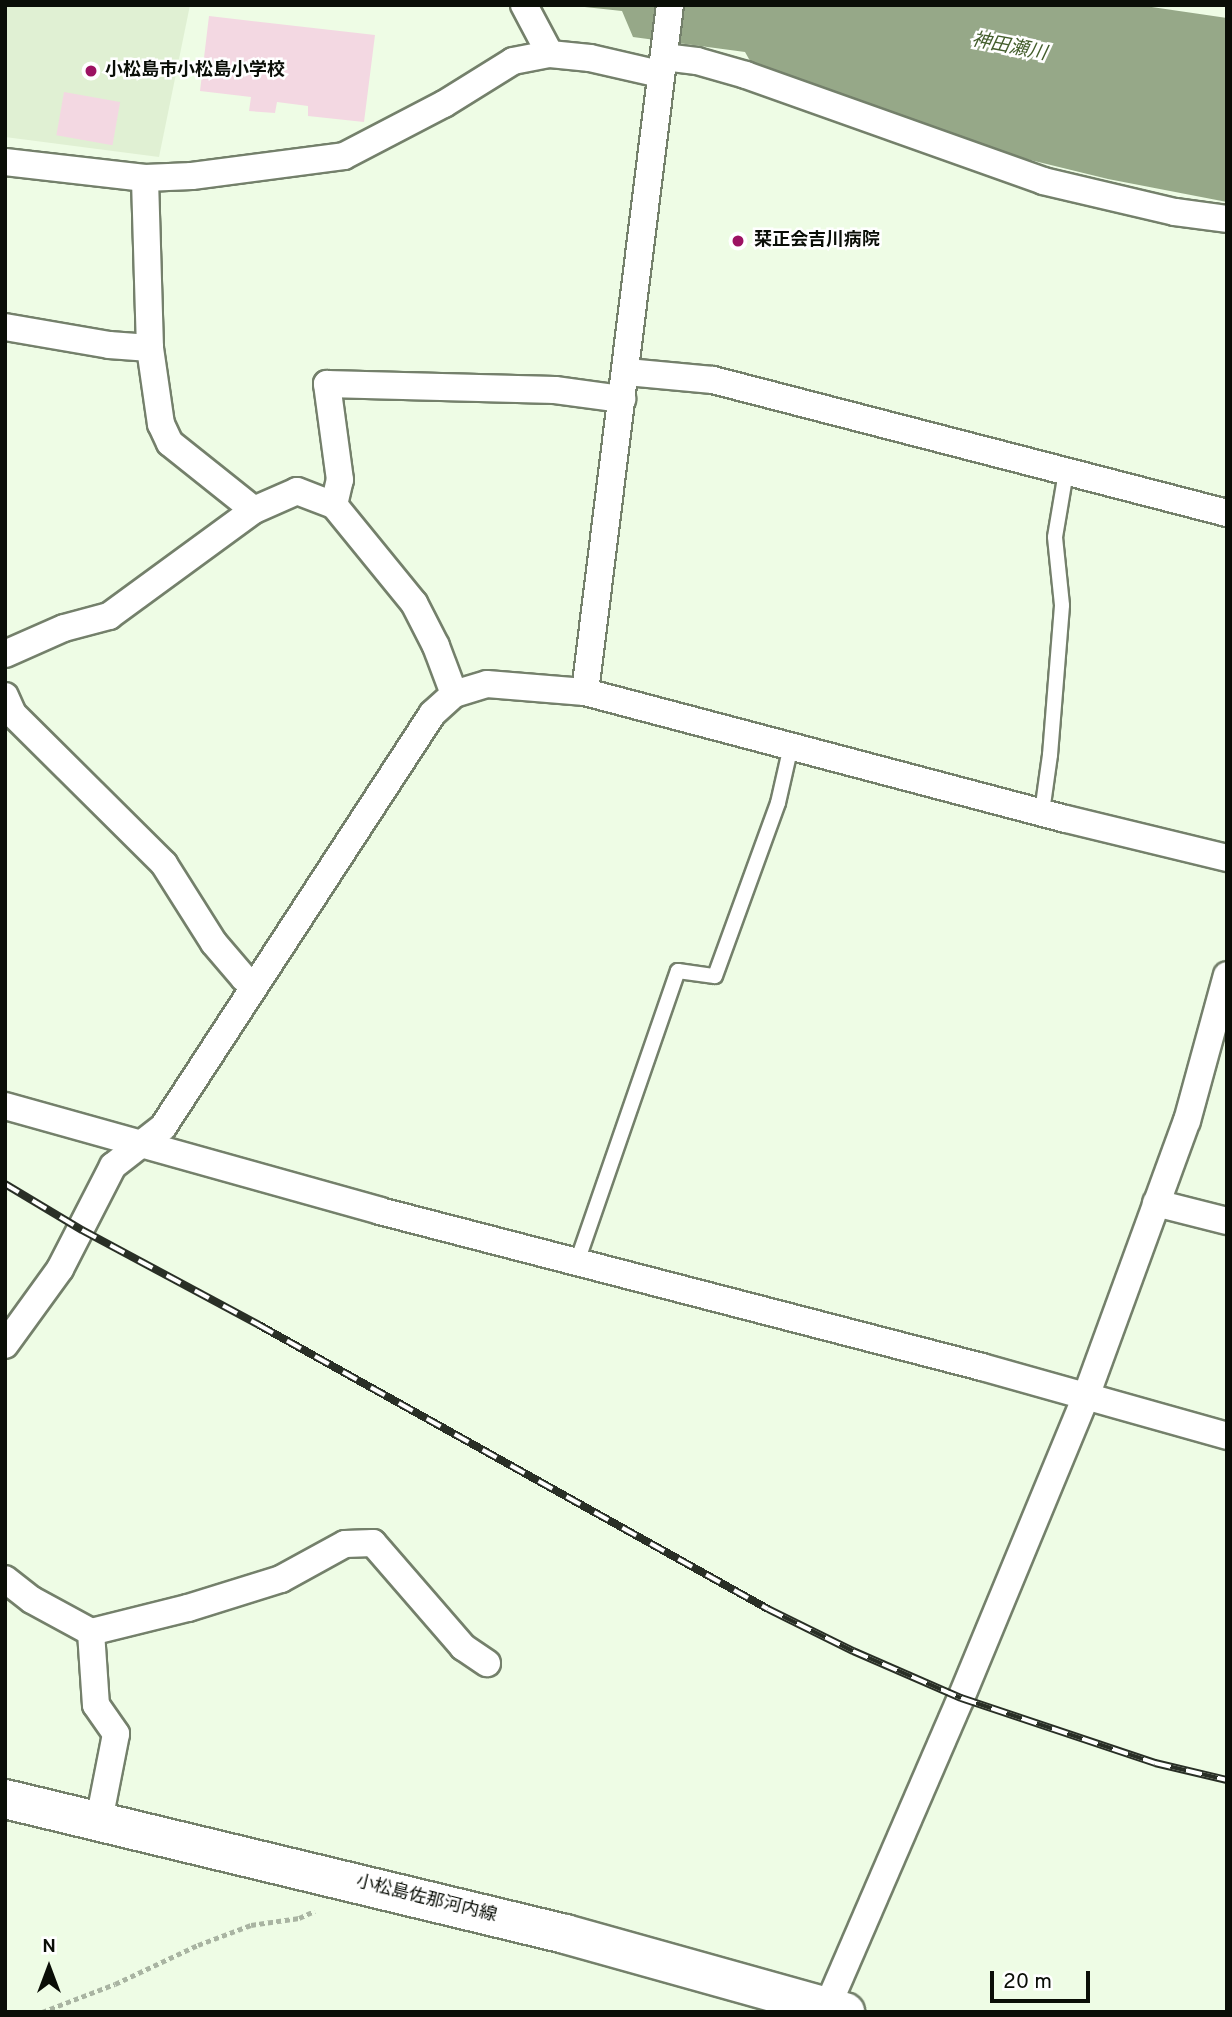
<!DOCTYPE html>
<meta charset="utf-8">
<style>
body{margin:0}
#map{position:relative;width:1232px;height:2017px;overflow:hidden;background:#eefce5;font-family:Overpass,"Noto Sans JP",sans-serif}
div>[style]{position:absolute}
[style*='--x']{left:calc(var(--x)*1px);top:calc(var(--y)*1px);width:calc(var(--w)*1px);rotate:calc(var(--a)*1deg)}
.built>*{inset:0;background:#e0f0d3}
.water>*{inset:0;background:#96a888}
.building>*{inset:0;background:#f3d8e2;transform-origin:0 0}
.path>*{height:4.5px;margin-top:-2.25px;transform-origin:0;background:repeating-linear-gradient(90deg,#a9b4a2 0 5px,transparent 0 8.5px)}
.roads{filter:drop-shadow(2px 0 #74806b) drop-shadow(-2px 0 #74806b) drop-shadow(0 2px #74806b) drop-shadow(0 -2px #74806b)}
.service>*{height:14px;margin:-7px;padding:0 7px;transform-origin:7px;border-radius:7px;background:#fff}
.minor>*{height:26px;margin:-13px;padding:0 13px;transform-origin:13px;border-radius:13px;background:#fff}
.primary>*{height:38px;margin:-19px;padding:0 19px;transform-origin:19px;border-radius:19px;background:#fff}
.rail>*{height:8px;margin-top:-4px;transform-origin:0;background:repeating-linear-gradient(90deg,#fff 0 16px,#292f26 0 32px);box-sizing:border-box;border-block:2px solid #292f26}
.dots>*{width:19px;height:19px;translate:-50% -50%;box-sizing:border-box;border:4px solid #fff;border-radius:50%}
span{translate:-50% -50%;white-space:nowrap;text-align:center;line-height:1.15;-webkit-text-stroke:5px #fff;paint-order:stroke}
.poi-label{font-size:18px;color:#0a0e07;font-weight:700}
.left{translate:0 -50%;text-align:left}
.street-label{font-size:18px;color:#0a0e07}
.water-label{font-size:19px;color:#445e2d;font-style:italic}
.frame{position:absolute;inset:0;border:7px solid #0a0e07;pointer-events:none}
.north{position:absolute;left:14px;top:1933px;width:70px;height:70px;-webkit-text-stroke:5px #fff;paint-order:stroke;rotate:0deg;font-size:19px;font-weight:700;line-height:28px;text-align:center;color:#0a0e07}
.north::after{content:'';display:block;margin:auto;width:24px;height:32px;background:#0a0e07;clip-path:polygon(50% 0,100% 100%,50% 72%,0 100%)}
.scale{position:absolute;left:990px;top:1971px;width:100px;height:32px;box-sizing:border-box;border:4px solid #0a0e07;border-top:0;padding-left:9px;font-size:21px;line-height:24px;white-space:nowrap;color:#0a0e07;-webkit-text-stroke:5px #fff;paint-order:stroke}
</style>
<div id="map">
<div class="built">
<div style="clip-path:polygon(5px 5px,190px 5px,159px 157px,5px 137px)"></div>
</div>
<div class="water">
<div style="clip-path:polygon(566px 5px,1138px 5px,1227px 18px,1227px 202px,1108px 179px,973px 146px,753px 66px,745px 52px,633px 37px,622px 11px)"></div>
</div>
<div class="building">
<div style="clip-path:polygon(209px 16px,375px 35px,364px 122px,308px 116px,308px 106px,277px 102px,275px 113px,249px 111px,251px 97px,200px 91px)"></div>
<div style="left:64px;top:92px;width:57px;height:44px;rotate:10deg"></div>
</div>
<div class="path">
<div style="--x:42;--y:2012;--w:78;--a:-21"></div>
<div style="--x:115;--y:1984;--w:92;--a:-25.2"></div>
<div style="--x:198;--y:1945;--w:57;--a:-20.7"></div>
<div style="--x:251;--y:1925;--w:49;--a:-8.3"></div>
<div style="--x:299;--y:1918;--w:17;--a:-24"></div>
</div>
<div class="roads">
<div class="service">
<div style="--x:1042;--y:812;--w:58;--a:-82"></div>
<div style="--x:1050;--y:755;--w:150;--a:-85.4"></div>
<div style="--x:1062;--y:605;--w:68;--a:-95.9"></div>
<div style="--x:1055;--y:537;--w:66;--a:-80.4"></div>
<div style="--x:577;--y:1262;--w:308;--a:-70.9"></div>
<div style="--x:678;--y:971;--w:37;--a:8"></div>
<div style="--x:715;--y:976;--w:184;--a:-70"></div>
<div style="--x:778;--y:803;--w:58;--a:-77.2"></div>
</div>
<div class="minor">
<div style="--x:524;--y:5;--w:55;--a:62"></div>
<div style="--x:550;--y:54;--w:40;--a:5.7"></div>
<div style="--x:590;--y:58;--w:72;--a:12.9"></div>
<div style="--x:664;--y:57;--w:33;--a:7"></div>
<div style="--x:697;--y:61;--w:51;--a:15.9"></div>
<div style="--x:746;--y:75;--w:315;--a:19.6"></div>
<div style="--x:1043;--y:181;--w:136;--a:13.2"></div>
<div style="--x:1175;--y:212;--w:52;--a:7.7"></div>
<div style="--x:5;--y:162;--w:141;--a:6.5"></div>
<div style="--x:145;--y:178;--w:47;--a:-2.4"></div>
<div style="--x:192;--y:176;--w:153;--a:-7.5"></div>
<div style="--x:344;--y:156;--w:113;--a:-27.5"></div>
<div style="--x:444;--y:104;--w:81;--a:-31.9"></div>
<div style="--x:513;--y:61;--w:38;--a:-11"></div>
<div style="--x:5;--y:327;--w:106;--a:9.8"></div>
<div style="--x:109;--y:345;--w:41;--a:4.2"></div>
<div style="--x:150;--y:348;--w:170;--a:-91.7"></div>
<div style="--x:150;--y:348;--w:77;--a:81.8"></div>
<div style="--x:161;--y:424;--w:21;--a:65"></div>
<div style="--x:170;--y:443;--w:107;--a:38.6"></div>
<div style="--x:627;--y:372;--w:86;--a:5.3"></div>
<div style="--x:713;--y:380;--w:531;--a:14.51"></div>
<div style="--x:334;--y:505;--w:26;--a:-77"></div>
<div style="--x:340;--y:480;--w:97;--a:-97.7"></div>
<div style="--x:327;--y:384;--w:228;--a:1.5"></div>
<div style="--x:555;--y:390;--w:68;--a:7.7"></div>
<div style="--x:5;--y:654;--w:64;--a:-23.8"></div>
<div style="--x:64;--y:628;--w:47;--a:-14.9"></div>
<div style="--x:109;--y:616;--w:180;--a:-36.2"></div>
<div style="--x:254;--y:510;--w:47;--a:-23.8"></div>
<div style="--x:297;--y:491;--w:40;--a:21"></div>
<div style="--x:334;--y:505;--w:127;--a:50.8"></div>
<div style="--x:414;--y:603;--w:48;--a:62.9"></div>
<div style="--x:436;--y:646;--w:51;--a:69.4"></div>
<div style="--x:585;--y:692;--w:692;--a:-82.95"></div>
<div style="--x:5;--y:696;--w:20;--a:66"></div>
<div style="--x:13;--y:714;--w:213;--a:44.8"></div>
<div style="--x:164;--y:864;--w:93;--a:57.7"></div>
<div style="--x:214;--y:943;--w:46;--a:49.4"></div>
<div style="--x:244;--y:978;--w:13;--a:32"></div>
<div style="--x:5;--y:1106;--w:389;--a:15.6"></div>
<div style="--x:380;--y:1211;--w:622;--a:14.53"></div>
<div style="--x:982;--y:1367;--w:255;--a:15.7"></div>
<div style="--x:1156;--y:1203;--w:73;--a:14.2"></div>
<div style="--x:5;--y:1345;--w:94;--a:-54.1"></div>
<div style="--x:60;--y:1269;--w:116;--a:-62.8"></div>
<div style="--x:113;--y:1166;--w:63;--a:-38"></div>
<div style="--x:163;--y:1127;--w:493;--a:-56.9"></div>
<div style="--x:432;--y:714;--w:30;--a:-42"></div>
<div style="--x:454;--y:694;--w:34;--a:-17"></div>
<div style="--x:487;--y:684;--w:98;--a:4.7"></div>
<div style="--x:585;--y:692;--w:497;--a:14.8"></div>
<div style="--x:1066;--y:819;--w:166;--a:13.6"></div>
<div style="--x:5;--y:1579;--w:34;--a:38"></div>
<div style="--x:32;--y:1600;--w:67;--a:28.5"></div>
<div style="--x:91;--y:1632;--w:100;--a:-13.9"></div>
<div style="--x:188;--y:1608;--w:97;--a:-17.3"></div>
<div style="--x:281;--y:1579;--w:73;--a:-28.7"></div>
<div style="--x:345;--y:1544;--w:28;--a:-2"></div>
<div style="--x:373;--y:1543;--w:138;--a:49.1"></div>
<div style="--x:463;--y:1647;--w:29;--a:34"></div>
<div style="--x:91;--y:1632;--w:73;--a:86.1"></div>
<div style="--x:96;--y:1705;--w:35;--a:55"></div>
<div style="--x:116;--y:1734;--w:89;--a:101.1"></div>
<div style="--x:825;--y:2012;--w:342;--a:-66.6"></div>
<div style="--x:961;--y:1698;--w:324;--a:-67.5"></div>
<div style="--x:1085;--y:1399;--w:296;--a:-69.9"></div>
<div style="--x:1187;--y:1121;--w:151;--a:-74.7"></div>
</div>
<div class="primary">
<div style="--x:5;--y:1799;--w:576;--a:13.55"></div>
<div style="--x:565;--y:1934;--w:291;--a:15.6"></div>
</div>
</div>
<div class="rail">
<div style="--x:5;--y:1184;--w:90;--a:30.9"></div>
<div style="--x:82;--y:1230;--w:201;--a:28.2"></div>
<div style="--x:259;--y:1325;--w:583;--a:29.16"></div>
<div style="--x:768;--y:1609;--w:95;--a:26.3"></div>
<div style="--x:853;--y:1651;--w:118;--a:23.5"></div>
<div style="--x:961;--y:1698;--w:205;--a:18.5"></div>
<div style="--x:1155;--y:1763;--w:74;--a:13.3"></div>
</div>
<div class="dots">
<div style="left:91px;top:71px;background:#9c1262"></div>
<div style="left:738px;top:241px;background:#9c1262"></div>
</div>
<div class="poi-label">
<span class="left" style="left:105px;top:71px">小松島市小松島小学校</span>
<span class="left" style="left:754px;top:241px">栞正会吉川病院</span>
</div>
<div class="street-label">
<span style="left:426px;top:1900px;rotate:14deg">小松島佐那河内線</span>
</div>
<div class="water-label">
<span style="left:1009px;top:48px;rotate:11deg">神田瀬川</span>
</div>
<div class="frame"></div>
<div class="north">N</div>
<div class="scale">20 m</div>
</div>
